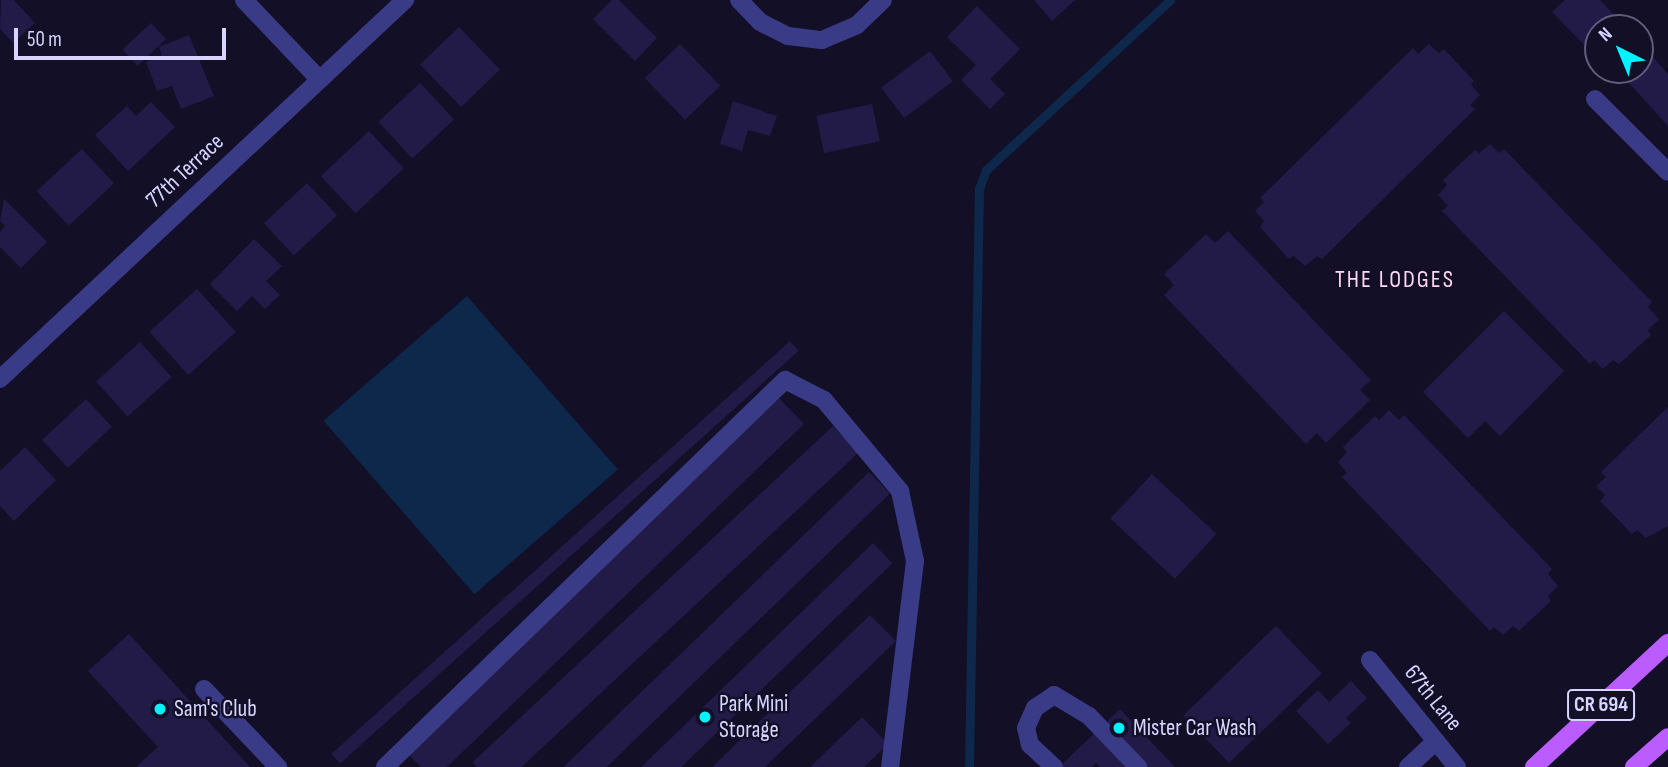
<!DOCTYPE html>
<style>
body{margin:0}
#map{position:relative;width:1668px;height:767px;overflow:hidden;background:#120f27;font-family:"Sofia Sans Condensed",sans-serif}
div>[style]{position:absolute}
[style*='--x']{left:calc(var(--x)*1px);top:calc(var(--y)*1px);width:calc(var(--w)*1px);rotate:calc(var(--a)*1deg)}
.water>*{inset:0;background:#0e284c;transform-origin:0 0}
.stream>*{height:9px;margin:-4.5px;padding:0 4.5px;transform-origin:4.5px;border-radius:4.5px;background:#0e284c}
.building>*{inset:0;background:#221b48;transform-origin:0 0}
.minor>*{height:18px;margin:-9px;padding:0 9px;transform-origin:9px;border-radius:9px;background:#3a3b86}
.major>*{height:18px;margin:-9px;padding:0 9px;transform-origin:9px;border-radius:9px;background:#ba5cff}
.dots>*{width:19px;height:19px;translate:-50% -50%;box-sizing:border-box;border:4px solid #120f27;border-radius:50%}
span{translate:-50% -50%;white-space:nowrap;text-align:center;line-height:1.15;-webkit-text-stroke:5px #120f27;paint-order:stroke}
.shield-label span{padding:2px 5px;background:#120f27;border:2px solid;border-radius:5px;-webkit-text-stroke-width:0}
.shield-label{font-size:21px;color:#d7d5ff;font-weight:700}
.street-label{font-size:23px;color:#d7d5ff}
.poi-label{font-size:23px;color:#d7d5ff}
.left{translate:0 -50%;text-align:left}
.neighbourhood-label{font-size:24px;color:#ffd7f2;letter-spacing:2px}
.north{position:absolute;left:1584px;top:14px;width:70px;height:70px;box-sizing:border-box;background:#120f27;border:2px solid #615e7d;border-radius:50%;rotate:317deg;font-size:19px;font-weight:700;line-height:28px;text-align:center;color:#d7d5ff}
.north::after{content:'';display:block;margin:auto;width:24px;height:32px;background:#01f3ff;clip-path:polygon(50% 0,100% 100%,50% 72%,0 100%)}
.scale{position:absolute;left:14px;top:28px;width:212px;height:32px;box-sizing:border-box;border:4px solid #d7d5ff;border-top:0;padding-left:9px;font-size:21px;line-height:24px;white-space:nowrap;color:#d7d5ff;-webkit-text-stroke:5px #120f27;paint-order:stroke}
</style>
<div id="map">
<div class="water">
<div style="left:467px;top:296px;width:230px;height:190px;rotate:49deg"></div>
</div>
<div class="stream">
<div style="--x:969;--y:767;--w:578;--a:-89.01"></div>
<div style="--x:979;--y:189;--w:20;--a:-70"></div>
<div style="--x:986;--y:170;--w:251;--a:-42.7"></div>
</div>
<div class="building">
<div style="clip-path:polygon(1px 0,14px 0,35px 23px,13px 43px,0 29px)"></div>
<div style="clip-path:polygon(612px 0,619px 0,657px 38px,635px 61px,593px 19px)"></div>
<div style="clip-path:polygon(1034px 0,1075px 0,1052px 21px)"></div>
<div style="clip-path:polygon(1565px 0,1600px 0,1627px 28px,1598px 28px,1596px 57px,1552px 12px)"></div>
<div style="clip-path:polygon(977px 6px,1020px 49px,990px 79px,1005px 94px,990px 109px,961px 80px,976px 65px,947px 37px)"></div>
<div style="left:151px;top:23px;width:22px;height:39px;rotate:47deg"></div>
<div style="left:459px;top:27px;width:59px;height:54px;rotate:46deg"></div>
<div style="clip-path:polygon(189px 35px,214px 96px,181px 109px,172px 86px,157px 91px,146px 62px,162px 55px,159px 47px)"></div>
<div style="left:680px;top:44px;width:58px;height:49px;rotate:46deg"></div>
<div style="clip-path:polygon(1429px 44px,1439px 53px,1444px 49px,1474px 81px,1471px 85px,1480px 95px,1470px 105px,1475px 109px,1322px 259px,1317px 256px,1305px 266px,1294px 256px,1289px 259px,1260px 227px,1264px 221px,1255px 211px,1264px 202px,1260px 198px,1413px 48px,1418px 54px)"></div>
<div style="clip-path:polygon(1645px 48px,1668px 74px,1668px 126px,1619px 72px,1640px 70px,1640px 53px)"></div>
<div style="left:930px;top:51px;width:38px;height:61px;rotate:53deg"></div>
<div style="left:420px;top:83px;width:50px;height:57px;rotate:47deg"></div>
<div style="clip-path:polygon(733px 101px,777px 116px,770px 136px,748px 130px,742px 151px,720px 144px)"></div>
<div style="clip-path:polygon(151px 102px,175px 127px,128px 171px,95px 135px,127px 106px,136px 116px)"></div>
<div style="left:872px;top:104px;width:38px;height:57px;rotate:78deg"></div>
<div style="left:369px;top:131px;width:51px;height:66px;rotate:47deg"></div>
<div style="clip-path:polygon(1490px 144px,1499px 153px,1504px 149px,1652px 302px,1648px 307px,1659px 319px,1648px 330px,1651px 335px,1619px 364px,1613px 360px,1603px 369px,1594px 360px,1590px 364px,1442px 211px,1448px 206px,1438px 195px,1447px 185px,1443px 180px,1475px 150px,1479px 153px)"></div>
<div style="left:82px;top:149px;width:47px;height:62px;rotate:47deg"></div>
<div style="left:307px;top:183px;width:44px;height:59px;rotate:47deg"></div>
<div style="clip-path:polygon(4px 199px,47px 242px,21px 268px,0 247px,0 232px,5px 226px,0 221px)"></div>
<div style="clip-path:polygon(1228px 231px,1371px 380px,1360px 390px,1370px 400px,1326px 443px,1317px 433px,1306px 444px,1164px 295px,1174px 285px,1164px 274px,1206px 234px,1215px 243px)"></div>
<div style="clip-path:polygon(254px 239px,282px 266px,266px 281px,280px 295px,265px 309px,252px 296px,237px 311px,210px 284px)"></div>
<div style="left:197px;top:289px;width:58px;height:64px;rotate:48deg"></div>
<div style="clip-path:polygon(1504px 311px,1564px 371px,1500px 436px,1485px 421px,1468px 438px,1423px 392px)"></div>
<div style="left:790px;top:341px;width:13px;height:617px;rotate:48deg"></div>
<div style="left:140px;top:342px;width:47px;height:59px;rotate:48deg"></div>
<div style="clip-path:polygon(779px 398px,804px 424px,447px 767px,421px 767px,408px 754px)"></div>
<div style="left:86px;top:399px;width:38px;height:60px;rotate:47deg"></div>
<div style="clip-path:polygon(1668px 407px,1668px 526px,1646px 538px,1637px 530px,1632px 534px,1600px 501px,1605px 495px,1596px 486px,1606px 477px,1601px 472px)"></div>
<div style="clip-path:polygon(1389px 410px,1399px 420px,1404px 415px,1552px 569px,1548px 574px,1558px 586px,1548px 596px,1551px 601px,1519px 631px,1513px 626px,1503px 635px,1494px 627px,1490px 631px,1342px 477px,1347px 473px,1338px 462px,1347px 452px,1343px 447px,1375px 416px,1379px 420px)"></div>
<div style="left:833px;top:426px;width:37px;height:493px;rotate:47deg"></div>
<div style="clip-path:polygon(25px 447px,56px 480px,14px 521px,0 506px,0 471px)"></div>
<div style="left:869px;top:472px;width:30px;height:426px;rotate:46deg"></div>
<div style="left:1152px;top:474px;width:88px;height:61px;rotate:43deg"></div>
<div style="left:873px;top:543px;width:28px;height:323px;rotate:46deg"></div>
<div style="clip-path:polygon(870px 615px,896px 641px,765px 767px,712px 767px)"></div>
<div style="left:1276px;top:626px;width:66px;height:129px;rotate:46deg"></div>
<div style="clip-path:polygon(129px 634px,250px 767px,136px 767px,158px 747px,88px 671px)"></div>
<div style="clip-path:polygon(1351px 681px,1367px 698px,1346px 718px,1351px 723px,1328px 744px,1296px 711px,1318px 690px,1329px 702px)"></div>
<div style="clip-path:polygon(1120px 709px,1175px 767px,1100px 767px,1096px 763px,1092px 767px,1059px 767px)"></div>
<div style="clip-path:polygon(862px 717px,888px 744px,864px 767px,810px 767px)"></div>
</div>
<div class="minor">
<div style="--x:244;--y:0;--w:109;--a:46.5"></div>
<div style="--x:739;--y:0;--w:30;--a:46"></div>
<div style="--x:760;--y:22;--w:31;--a:27"></div>
<div style="--x:788;--y:36;--w:34;--a:7"></div>
<div style="--x:822;--y:40;--w:38;--a:-23"></div>
<div style="--x:857;--y:25;--w:36;--a:-44"></div>
<div style="--x:1595;--y:99;--w:103;--a:45"></div>
<div style="--x:0;--y:379;--w:555;--a:-43.1"></div>
<div style="--x:1370;--y:660;--w:138;--a:50.9"></div>
<div style="--x:204;--y:689;--w:108;--a:46.5"></div>
<div style="--x:385;--y:767;--w:557;--a:-44.05"></div>
<div style="--x:785;--y:380;--w:44;--a:27.1"></div>
<div style="--x:824;--y:400;--w:119;--a:50.1"></div>
<div style="--x:900;--y:491;--w:72;--a:77.9"></div>
<div style="--x:915;--y:561;--w:208;--a:96.9"></div>
<div style="--x:1054;--y:767;--w:33;--a:-137"></div>
<div style="--x:1030;--y:745;--w:17;--a:-103"></div>
<div style="--x:1026;--y:728;--w:22;--a:-66"></div>
<div style="--x:1035;--y:708;--w:23;--a:-34"></div>
<div style="--x:1054;--y:695;--w:41;--a:31"></div>
<div style="--x:1089;--y:716;--w:71;--a:46.1"></div>
<div style="--x:1408;--y:767;--w:38;--a:-43"></div>
</div>
<div class="major">
<div style="--x:1534;--y:767;--w:183;--a:-42.8"></div>
<div style="--x:1634;--y:767;--w:45;--a:-41.4"></div>
</div>
<div class="dots">
<div style="left:160px;top:709px;background:#01f3ff"></div>
<div style="left:705px;top:717px;background:#01f3ff"></div>
<div style="left:1119px;top:728px;background:#01f3ff"></div>
</div>
<div class="shield-label">
<span style="left:1601px;top:705px">CR 694</span>
</div>
<div class="street-label">
<span style="left:185px;top:171px;rotate:-43deg">77th Terrace</span>
<span style="left:1433px;top:698px;rotate:51deg">67th Lane</span>
</div>
<div class="poi-label">
<span class="left" style="left:719px;top:717px">Park Mini<br>Storage</span>
<span class="left" style="left:174px;top:709px">Sam's Club</span>
<span class="left" style="left:1133px;top:728px">Mister Car Wash</span>
</div>
<div class="neighbourhood-label">
<span style="left:1395px;top:280px">THE LODGES</span>
</div>
<div class="north">N</div>
<div class="scale">50 m</div>
</div>
